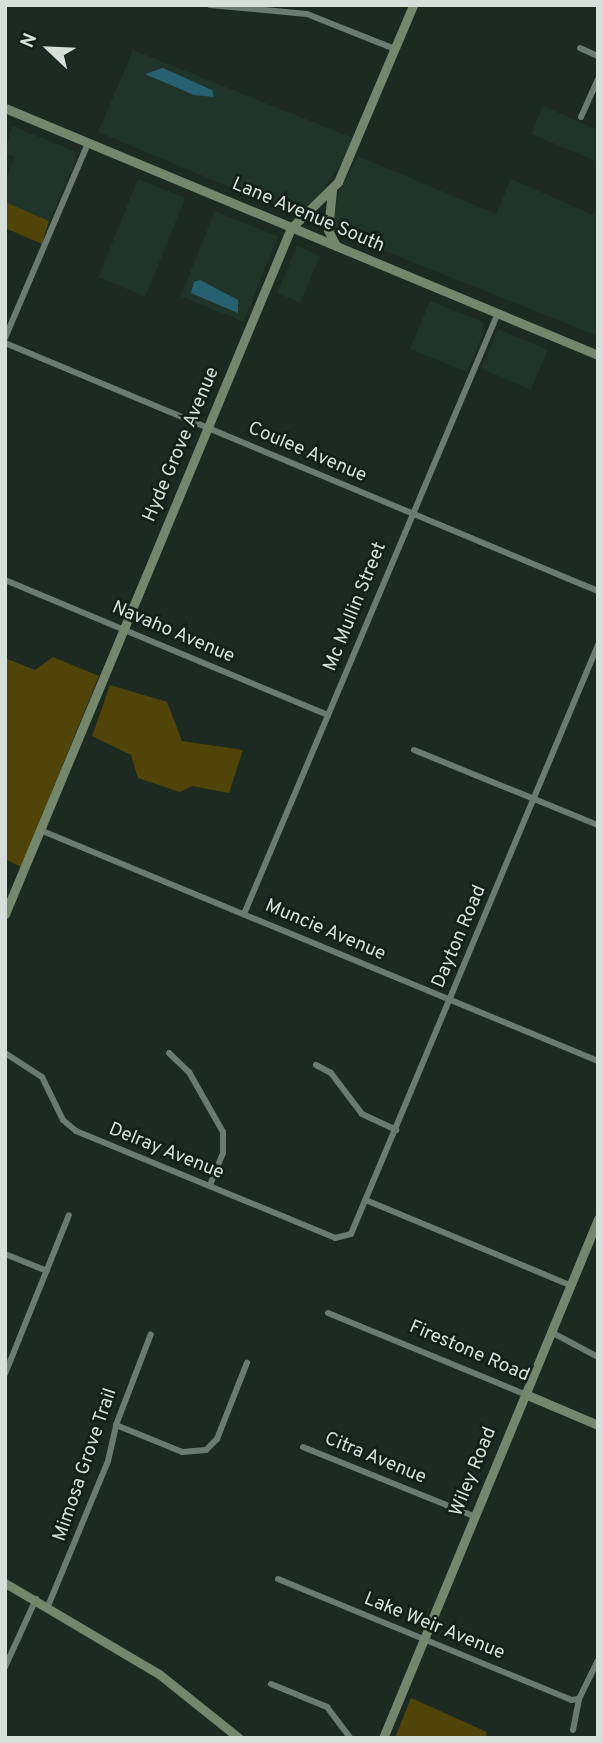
<!DOCTYPE html>
<style>
body{margin:0}
#map{position:relative;width:603px;height:1743px;overflow:hidden;background:#1c2a22;font-family:Overpass,sans-serif}
div>[style]{position:absolute}
[style*='--x']{left:calc(var(--x)*1px);top:calc(var(--y)*1px);width:calc(var(--w)*1px);rotate:calc(var(--a)*1deg)}
.built>*{inset:0;background:#213429;transform-origin:0 0}
.green>*{inset:0;background:#504408}
.water>*{inset:0;background:#266172}
.street>*{height:6px;margin:-3px;padding:0 3px;transform-origin:3px;border-radius:3px;background:#6c7b72}
.secondary>*{height:9px;margin:-4.5px;padding:0 4.5px;transform-origin:4.5px;border-radius:4.5px;background:#74876d}
span{translate:-50% -50%;white-space:nowrap;text-align:center;line-height:1.15;-webkit-text-stroke:5px #132019;paint-order:stroke}
.street-label{font-size:19px;color:#d6dfd9}
.frame{position:absolute;inset:0;border:7px solid #d6dfd9;pointer-events:none}
.north{position:absolute;left:14px;top:14px;width:70px;height:70px;-webkit-text-stroke:5px #132019;paint-order:stroke;rotate:293deg;font-size:19px;font-weight:700;line-height:28px;text-align:center;color:#d6dfd9}
.north::after{content:'';display:block;margin:auto;width:24px;height:32px;background:#d6dfd9;clip-path:polygon(50% 0,100% 100%,50% 72%,0 100%)}
</style>
<div id="map">
<div class="built">
<div style="clip-path:polygon(133px 50px,353px 138px,344px 160px,319px 196px,296px 215px,98px 132px)"></div>
<div style="clip-path:polygon(543px 106px,598px 130px,598px 162px,531px 134px)"></div>
<div style="clip-path:polygon(12px 126px,74px 151px,76px 161px,49px 221px,5px 202px,5px 181px,15px 157px,5px 153px)"></div>
<div style="clip-path:polygon(358px 156px,496px 214px,511px 179px,598px 217px,598px 336px,332px 230px,338px 193px)"></div>
<div style="left:138px;top:179px;width:51px;height:106px;rotate:22deg"></div>
<div style="left:215px;top:211px;width:68px;height:92px;rotate:22deg"></div>
<div style="left:297px;top:246px;width:25px;height:51px;rotate:23deg"></div>
<div style="clip-path:polygon(430px 301px,483px 322px,484px 332px,467px 372px,410px 349px)"></div>
<div style="left:498px;top:329px;width:54px;height:43px;rotate:23deg"></div>
</div>
<div class="green">
<div style="clip-path:polygon(5px 202px,49px 221px,42px 244px,5px 228px)"></div>
<div style="clip-path:polygon(53px 657px,99px 676px,21px 867px,5px 859px,5px 658px,35px 670px)"></div>
<div style="clip-path:polygon(110px 685px,167px 702px,182px 741px,243px 750px,229px 793px,192px 786px,180px 792px,138px 778px,131px 755px,92px 736px)"></div>
<div style="clip-path:polygon(411px 1698px,487px 1732px,485px 1738px,395px 1738px)"></div>
</div>
<div class="water">
<div style="clip-path:polygon(163px 68px,212px 90px,214px 97px,194px 95px,145px 74px)"></div>
<div style="clip-path:polygon(200px 280px,238px 300px,238px 313px,191px 293px,194px 282px)"></div>
</div>
<div class="street">
<div style="--x:210;--y:5;--w:97;--a:5.3"></div>
<div style="--x:307;--y:14;--w:95;--a:21.7"></div>
<div style="--x:580;--y:48;--w:20;--a:24"></div>
<div style="--x:581;--y:117;--w:42;--a:-65.9"></div>
<div style="--x:5;--y:338;--w:212;--a:-66.9"></div>
<div style="--x:5;--y:343;--w:643;--a:22.7"></div>
<div style="--x:5;--y:580;--w:350;--a:22.7"></div>
<div style="--x:414;--y:750;--w:199;--a:22.2"></div>
<div style="--x:40;--y:830;--w:604;--a:22.49"></div>
<div style="--x:244;--y:914;--w:652;--a:-67.09"></div>
<div style="--x:5;--y:1053;--w:44;--a:33"></div>
<div style="--x:42;--y:1077;--w:48;--a:64"></div>
<div style="--x:63;--y:1120;--w:17;--a:40"></div>
<div style="--x:76;--y:1131;--w:280;--a:22.4"></div>
<div style="--x:335;--y:1238;--w:16;--a:-14"></div>
<div style="--x:351;--y:1234;--w:639;--a:-67.25"></div>
<div style="--x:169;--y:1053;--w:28;--a:44"></div>
<div style="--x:189;--y:1072;--w:69;--a:60.5"></div>
<div style="--x:223;--y:1132;--w:21;--a:90"></div>
<div style="--x:223;--y:1153;--w:35;--a:112"></div>
<div style="--x:316;--y:1065;--w:17;--a:28"></div>
<div style="--x:331;--y:1073;--w:51;--a:52.9"></div>
<div style="--x:362;--y:1114;--w:38;--a:25"></div>
<div style="--x:368;--y:1201;--w:219;--a:22.6"></div>
<div style="--x:5;--y:1254;--w:45;--a:22"></div>
<div style="--x:328;--y:1313;--w:213;--a:22.4"></div>
<div style="--x:551;--y:1332;--w:53;--a:28"></div>
<div style="--x:5;--y:1374;--w:171;--a:-68.1"></div>
<div style="--x:116;--y:1425;--w:71;--a:22.2"></div>
<div style="--x:182;--y:1452;--w:24;--a:-5"></div>
<div style="--x:206;--y:1450;--w:16;--a:-45"></div>
<div style="--x:217;--y:1439;--w:82;--a:-68.5"></div>
<div style="--x:303;--y:1447;--w:184;--a:22"></div>
<div style="--x:278;--y:1579;--w:317;--a:22.4"></div>
<div style="--x:571;--y:1700;--w:8;--a:-7"></div>
<div style="--x:48;--y:1606;--w:157;--a:-67.5"></div>
<div style="--x:108;--y:1461;--w:37;--a:-77"></div>
<div style="--x:116;--y:1425;--w:97;--a:-69"></div>
<div style="--x:5;--y:1667;--w:75;--a:-65.5"></div>
<div style="--x:271;--y:1684;--w:61;--a:22.3"></div>
<div style="--x:327;--y:1707;--w:39;--a:53"></div>
<div style="--x:573;--y:1730;--w:32;--a:-79"></div>
<div style="--x:579;--y:1699;--w:43;--a:-64"></div>
</div>
<div class="secondary">
<div style="--x:5;--y:108;--w:642;--a:22.61"></div>
<div style="--x:332;--y:190;--w:40;--a:95.7"></div>
<div style="--x:328;--y:230;--w:18;--a:63"></div>
<div style="--x:5;--y:914;--w:743;--a:-67.37"></div>
<div style="--x:291;--y:228;--w:66;--a:-44.4"></div>
<div style="--x:338;--y:182;--w:192;--a:-67"></div>
<div style="--x:525;--y:1394;--w:79;--a:23"></div>
<div style="--x:5;--y:1583;--w:179;--a:30.6"></div>
<div style="--x:159;--y:1674;--w:102;--a:38.7"></div>
<div style="--x:383;--y:1738;--w:562;--a:-67.5"></div>
</div>
<div class="street-label">
<span style="left:308px;top:216px;rotate:23deg">Lane Avenue South</span>
<span style="left:182px;top:445px;rotate:-67deg">Hyde Grove Avenue</span>
<span style="left:307px;top:453px;rotate:23deg">Coulee Avenue</span>
<span style="left:356px;top:607px;rotate:-68deg">Mc Mullin Street</span>
<span style="left:173px;top:633px;rotate:23deg">Navaho Avenue</span>
<span style="left:325px;top:931px;rotate:23deg">Muncie Avenue</span>
<span style="left:460px;top:937px;rotate:-67deg">Dayton Road</span>
<span style="left:166px;top:1152px;rotate:22deg">Delray Avenue</span>
<span style="left:469px;top:1352px;rotate:23deg">Firestone Road</span>
<span style="left:375px;top:1459px;rotate:22deg">Citra Avenue</span>
<span style="left:86px;top:1465px;rotate:-71deg">Mimosa Grove Trail</span>
<span style="left:474px;top:1472px;rotate:-68deg">Wiley Road</span>
<span style="left:434px;top:1627px;rotate:22deg">Lake Weir Avenue</span>
</div>
<div class="frame"></div>
<div class="north">N</div>
</div>
